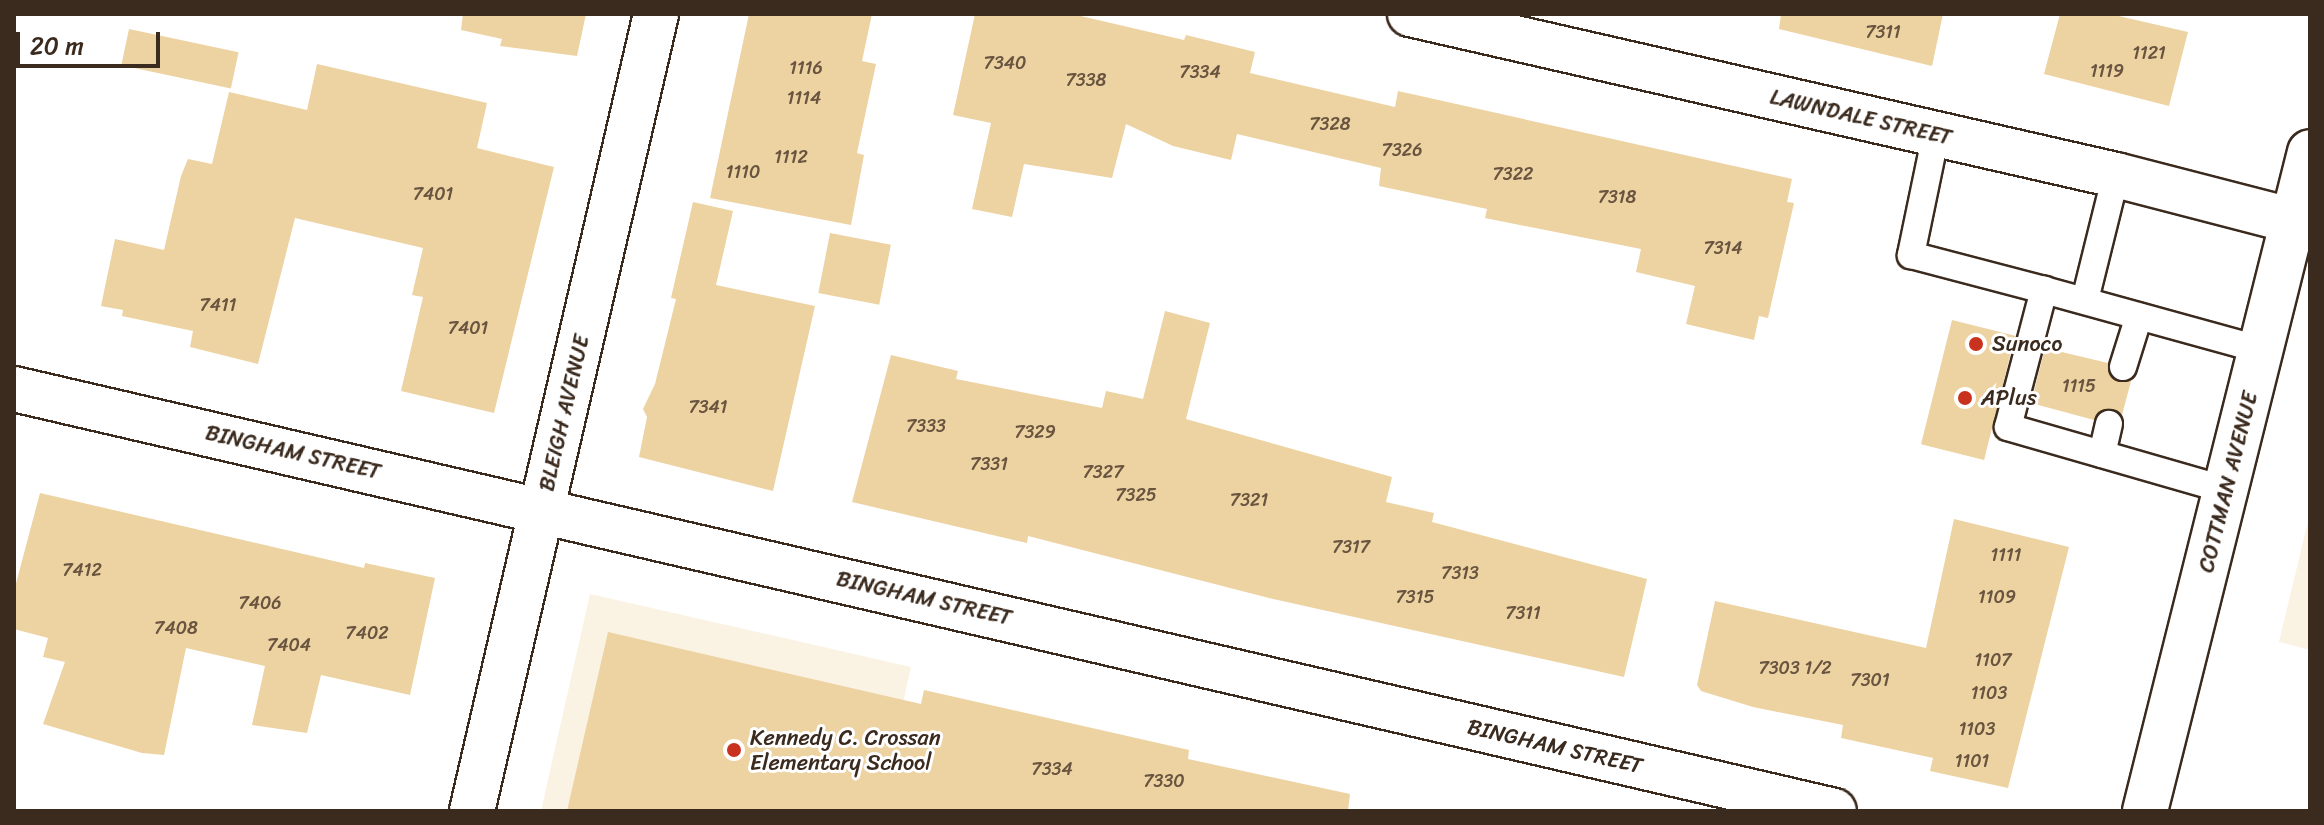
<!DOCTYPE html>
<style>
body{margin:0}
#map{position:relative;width:2324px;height:825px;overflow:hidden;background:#fff;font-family:Sriracha,sans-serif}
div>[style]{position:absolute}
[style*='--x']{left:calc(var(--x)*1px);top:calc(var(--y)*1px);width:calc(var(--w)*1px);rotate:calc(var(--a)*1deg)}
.built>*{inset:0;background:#faf2e3}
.building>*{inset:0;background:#edd2a2;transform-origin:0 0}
.roads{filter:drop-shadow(2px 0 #3b2a1e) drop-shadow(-2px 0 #3b2a1e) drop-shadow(0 2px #3b2a1e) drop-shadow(0 -2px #3b2a1e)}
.service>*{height:26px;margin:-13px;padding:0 13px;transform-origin:13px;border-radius:13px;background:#fff}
.minor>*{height:44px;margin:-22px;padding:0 22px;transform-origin:22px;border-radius:22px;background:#fff}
.primary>*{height:44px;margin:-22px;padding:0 22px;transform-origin:22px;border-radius:22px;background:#fff}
.dots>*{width:22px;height:22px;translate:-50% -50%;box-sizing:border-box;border:4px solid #fff;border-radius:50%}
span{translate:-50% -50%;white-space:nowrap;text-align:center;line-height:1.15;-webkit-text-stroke:6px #fff;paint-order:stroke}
.number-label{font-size:18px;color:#68543f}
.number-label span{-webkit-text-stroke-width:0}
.street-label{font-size:22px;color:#3b2a1e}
.poi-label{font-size:22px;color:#3b2a1e}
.left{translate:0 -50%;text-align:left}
.frame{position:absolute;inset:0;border:16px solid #3b2a1e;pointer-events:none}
.scale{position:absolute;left:16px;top:32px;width:144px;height:36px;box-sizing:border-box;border:4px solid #3b2a1e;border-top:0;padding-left:10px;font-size:24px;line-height:28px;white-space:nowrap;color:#3b2a1e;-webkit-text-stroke:6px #fff;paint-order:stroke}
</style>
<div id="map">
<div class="built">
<div style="clip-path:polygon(2310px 513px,2310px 650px,2279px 642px)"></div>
<div style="clip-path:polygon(590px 594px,911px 667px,879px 811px,541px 811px)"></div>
</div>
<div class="building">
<div style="clip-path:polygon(463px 14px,586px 14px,577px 56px,500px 46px,502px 39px,461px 30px)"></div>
<div style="clip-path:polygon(749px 14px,872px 14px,862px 61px,876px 64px,857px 153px,864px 155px,851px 225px,710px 198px)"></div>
<div style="clip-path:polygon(975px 14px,1072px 14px,1184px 40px,1186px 35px,1255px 52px,1250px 73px,1395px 107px,1398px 91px,1792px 179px,1787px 202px,1794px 203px,1768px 318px,1759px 316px,1754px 340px,1686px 324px,1695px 286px,1636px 272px,1641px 249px,1485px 218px,1487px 209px,1379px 186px,1381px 168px,1237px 134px,1231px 160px,1173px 146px,1126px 124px,1112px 178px,1024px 164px,1012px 217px,972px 209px,991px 123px,953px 115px)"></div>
<div style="clip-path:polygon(1781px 14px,1943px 14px,1932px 66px,1779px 29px)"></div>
<div style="clip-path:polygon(2060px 14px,2110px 14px,2188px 32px,2169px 106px,2044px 74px)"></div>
<div style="left:129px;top:29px;width:112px;height:37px;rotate:12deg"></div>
<div style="clip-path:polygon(317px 64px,487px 103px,477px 148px,554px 167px,494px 413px,401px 391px,423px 297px,412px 295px,423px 248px,295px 218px,258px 364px,190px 347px,193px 331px,122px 316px,123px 310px,101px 306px,115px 239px,164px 250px,181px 176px,188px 159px,212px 164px,229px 92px,307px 110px)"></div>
<div style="clip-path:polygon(693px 202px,733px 211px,716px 285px,815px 306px,773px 491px,639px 457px,647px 417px,643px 409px,655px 384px,676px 299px,671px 298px)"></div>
<div style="left:830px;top:233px;width:62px;height:61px;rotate:11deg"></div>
<div style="clip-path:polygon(1165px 311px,1210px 323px,1186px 419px,1392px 477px,1386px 502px,1434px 513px,1432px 522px,1647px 579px,1624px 677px,1269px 598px,1028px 536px,1027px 543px,852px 502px,891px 355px,958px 371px,956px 379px,1102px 408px,1106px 391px,1143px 399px)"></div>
<div style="left:1952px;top:320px;width:65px;height:128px;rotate:14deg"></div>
<div style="clip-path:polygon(2045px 348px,2108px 363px,2112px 378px,2131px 381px,2122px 415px,2105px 409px,2094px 420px,2031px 403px)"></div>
<div style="clip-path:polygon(40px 493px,364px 568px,365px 563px,435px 578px,410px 695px,321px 675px,307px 733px,252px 725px,265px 666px,186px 648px,164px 755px,142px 753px,43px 724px,65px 662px,43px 657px,48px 638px,14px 629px,14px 591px)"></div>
<div style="clip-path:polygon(1954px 519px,2069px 547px,2008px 788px,1930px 771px,1933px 758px,1841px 738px,1843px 725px,1753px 707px,1701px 691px,1697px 685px,1715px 601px,1926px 648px)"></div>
<div style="clip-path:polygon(608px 632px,921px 704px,924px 690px,1189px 750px,1188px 759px,1350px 794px,1348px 811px,567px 811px)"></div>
</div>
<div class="roads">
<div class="service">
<div style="--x:1936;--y:134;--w:124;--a:101.7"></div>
<div style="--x:1911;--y:255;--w:138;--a:14.7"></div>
<div style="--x:2085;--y:300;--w:129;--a:-76.1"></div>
<div style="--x:2123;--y:367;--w:53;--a:-72.6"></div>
<div style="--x:2102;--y:454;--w:31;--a:-77"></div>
<div style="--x:2226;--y:490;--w:227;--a:-163.9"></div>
<div style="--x:2008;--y:427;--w:142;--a:-75.3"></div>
<div style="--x:2044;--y:290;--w:226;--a:15.4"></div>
</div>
<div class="minor">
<div style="--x:1410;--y:14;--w:724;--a:12.85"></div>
<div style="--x:2116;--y:175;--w:200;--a:14.5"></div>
<div style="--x:14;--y:389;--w:1868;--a:13.05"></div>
<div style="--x:472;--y:811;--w:818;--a:-77"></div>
</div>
<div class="primary">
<div style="--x:2145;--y:811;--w:679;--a:-75.94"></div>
</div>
</div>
<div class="dots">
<div style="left:1976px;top:344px;background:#c8321e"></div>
<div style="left:1965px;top:398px;background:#c8321e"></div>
<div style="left:734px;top:750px;background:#c8321e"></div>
</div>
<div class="number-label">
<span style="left:1883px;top:32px">7311</span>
<span style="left:2149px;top:53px">1121</span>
<span style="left:1005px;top:63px">7340</span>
<span style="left:806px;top:68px">1116</span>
<span style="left:2107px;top:71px">1119</span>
<span style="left:1200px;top:72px">7334</span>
<span style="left:1086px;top:80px">7338</span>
<span style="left:804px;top:98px">1114</span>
<span style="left:1330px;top:124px">7328</span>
<span style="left:1402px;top:150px">7326</span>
<span style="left:791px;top:157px">1112</span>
<span style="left:743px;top:172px">1110</span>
<span style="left:1513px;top:174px">7322</span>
<span style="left:433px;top:194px">7401</span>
<span style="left:1617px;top:197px">7318</span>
<span style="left:1723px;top:248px">7314</span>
<span style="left:218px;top:305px">7411</span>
<span style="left:468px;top:328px">7401</span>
<span style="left:2079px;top:386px">1115</span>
<span style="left:708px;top:407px">7341</span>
<span style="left:926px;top:426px">7333</span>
<span style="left:1035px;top:432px">7329</span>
<span style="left:989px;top:464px">7331</span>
<span style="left:1103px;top:472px">7327</span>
<span style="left:1136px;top:495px">7325</span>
<span style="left:1249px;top:500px">7321</span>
<span style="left:1351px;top:547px">7317</span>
<span style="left:2006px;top:555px">1111</span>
<span style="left:82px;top:570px">7412</span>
<span style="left:1460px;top:573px">7313</span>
<span style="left:1415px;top:597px">7315</span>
<span style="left:1997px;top:597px">1109</span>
<span style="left:260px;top:603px">7406</span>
<span style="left:1523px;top:613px">7311</span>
<span style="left:176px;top:628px">7408</span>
<span style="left:367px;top:633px">7402</span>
<span style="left:289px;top:645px">7404</span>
<span style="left:1993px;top:660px">1107</span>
<span style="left:1795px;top:668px">7303 1/2</span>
<span style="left:1870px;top:680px">7301</span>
<span style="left:1989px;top:693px">1103</span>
<span style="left:1977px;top:729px">1103</span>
<span style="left:1972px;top:761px">1101</span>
<span style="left:1052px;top:769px">7334</span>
<span style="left:1164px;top:781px">7330</span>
</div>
<div class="street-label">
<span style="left:1861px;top:117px;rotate:13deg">LAWNDALE STREET</span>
<span style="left:564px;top:413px;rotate:-77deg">BLEIGH AVENUE</span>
<span style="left:293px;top:452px;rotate:13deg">BINGHAM STREET</span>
<span style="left:2228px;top:482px;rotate:-76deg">COTTMAN AVENUE</span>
<span style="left:924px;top:598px;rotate:13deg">BINGHAM STREET</span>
<span style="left:1555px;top:746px;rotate:13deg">BINGHAM STREET</span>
</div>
<div class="poi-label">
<span class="left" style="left:1992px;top:344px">Sunoco</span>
<span class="left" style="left:1981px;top:398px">APlus</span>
<span class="left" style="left:750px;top:750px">Kennedy C. Crossan<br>Elementary School</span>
</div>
<div class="frame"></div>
<div class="scale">20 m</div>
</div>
